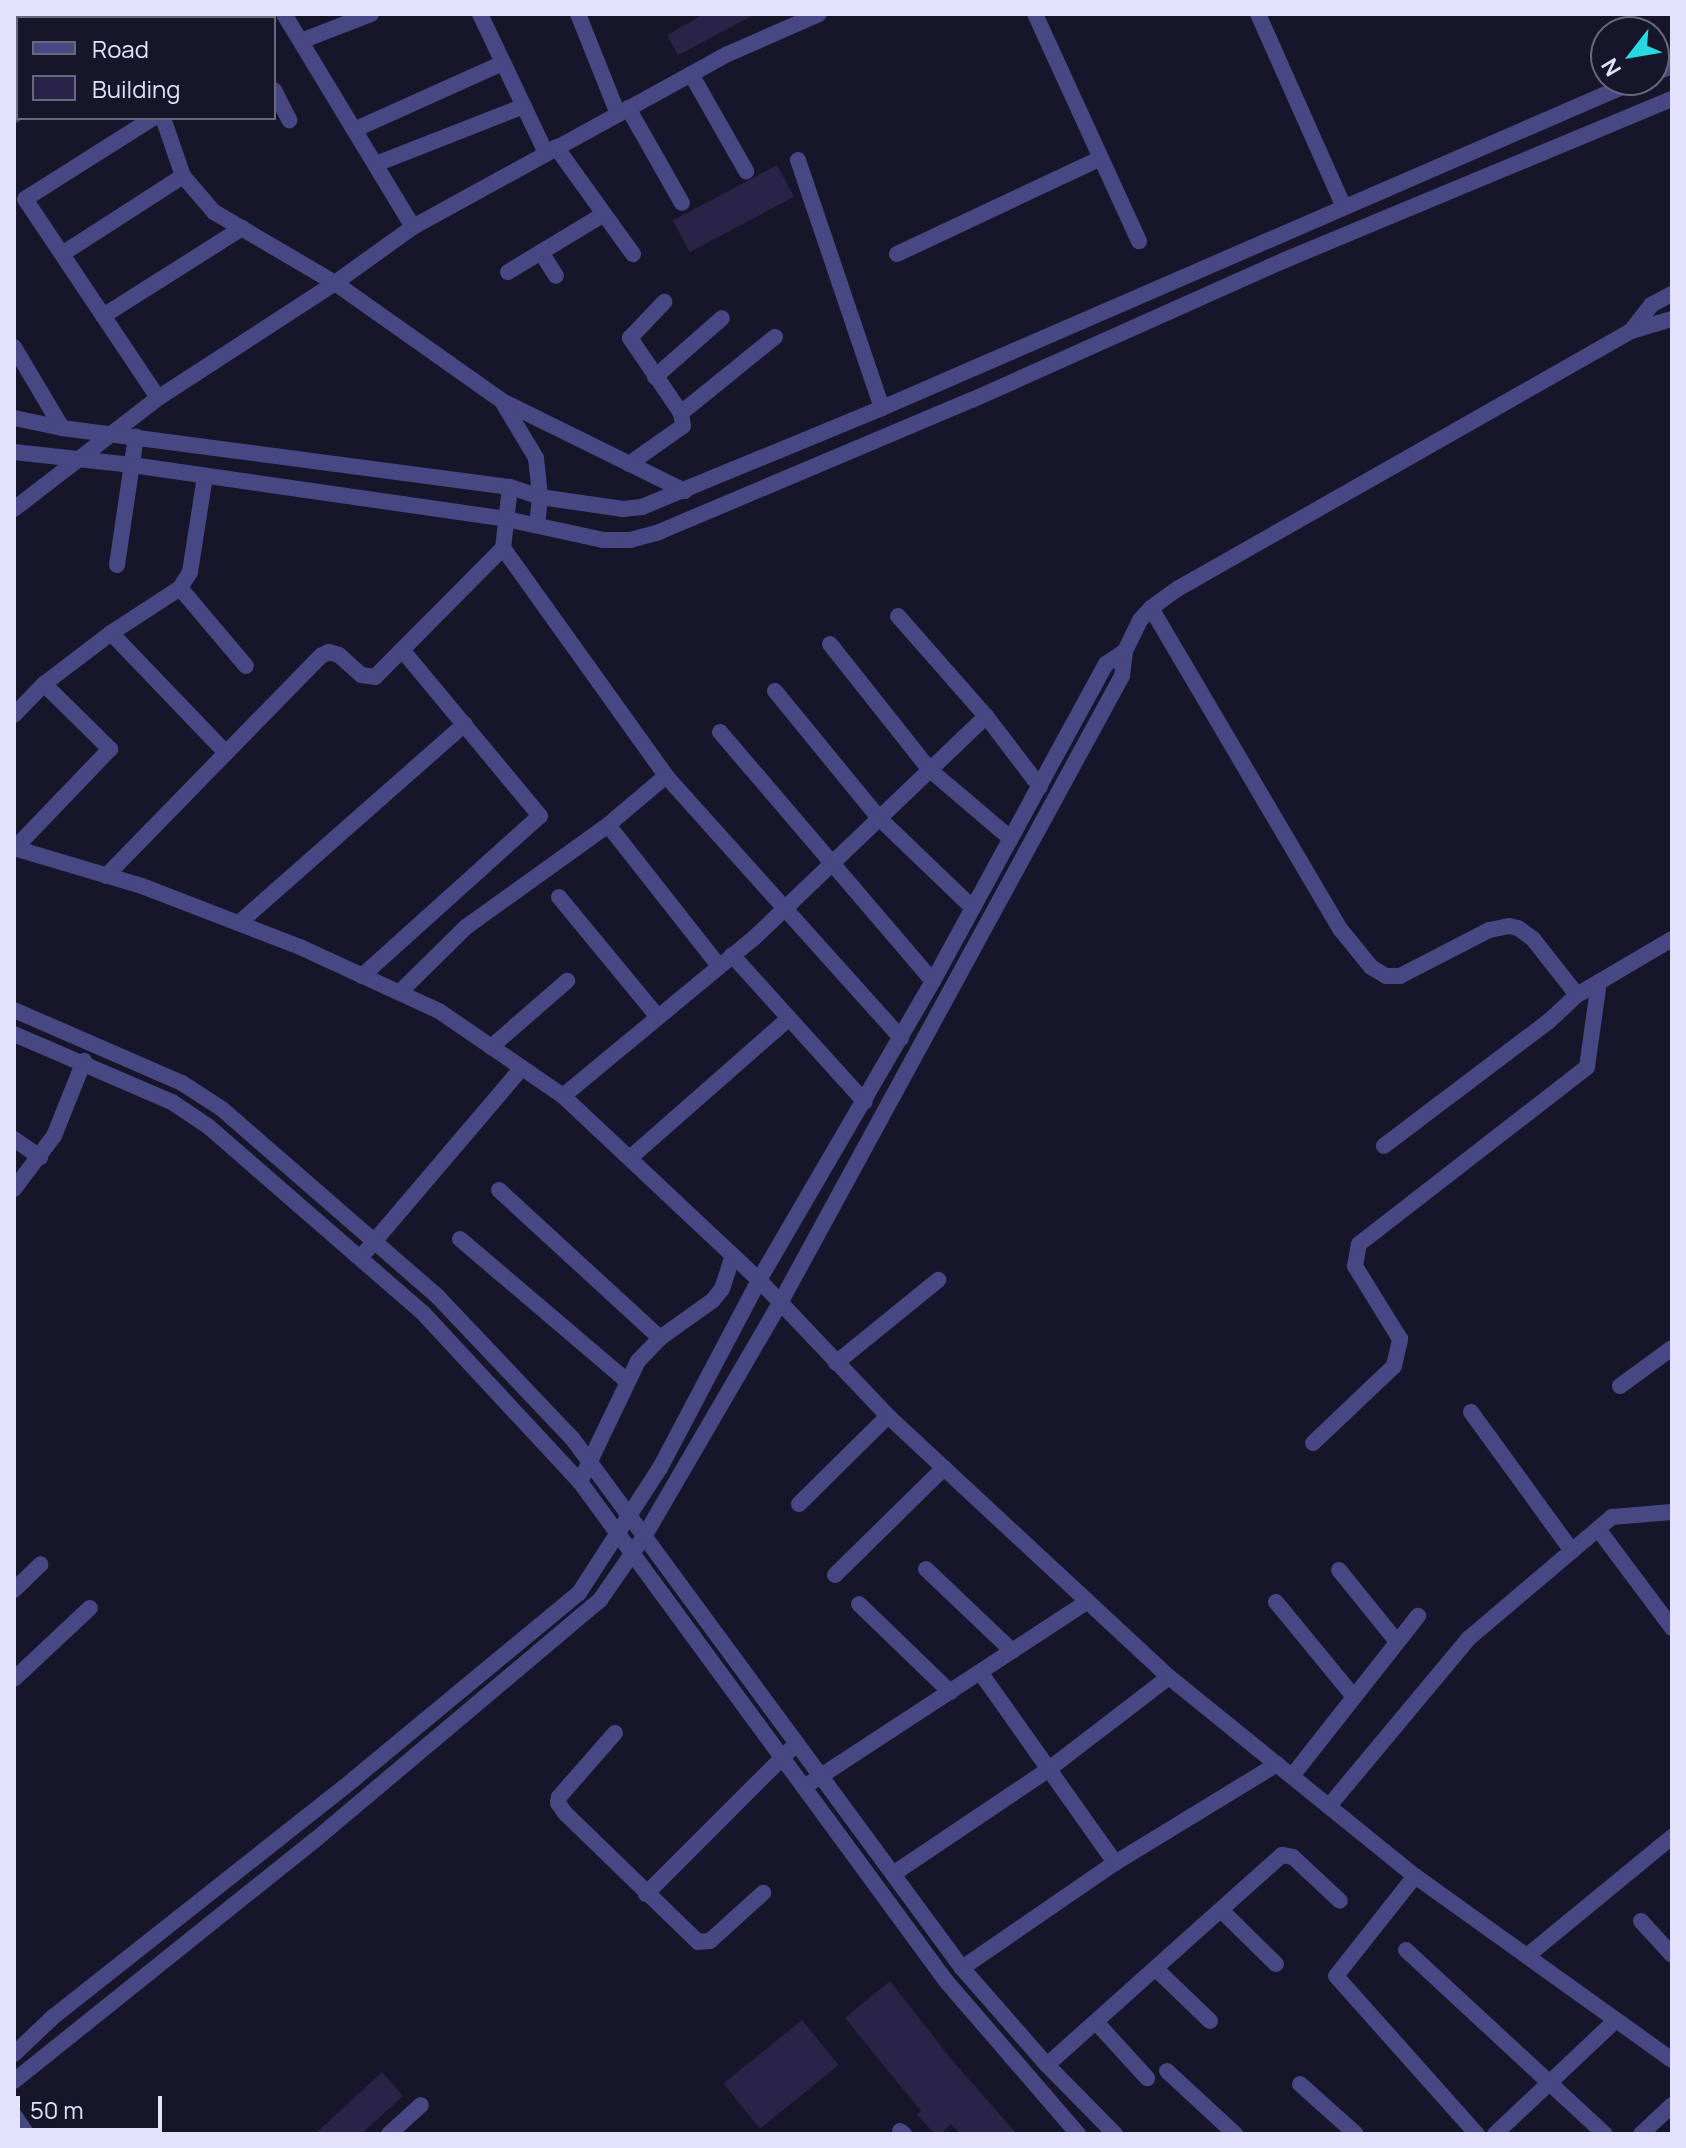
<!DOCTYPE html>
<style>
body{margin:0}
#map{position:relative;width:1686px;height:2148px;overflow:hidden;background:#17152a;font-family:Manrope,sans-serif}
div>[style]{position:absolute}
[style*='--x']{left:calc(var(--x)*1px);top:calc(var(--y)*1px);width:calc(var(--w)*1px);rotate:calc(var(--a)*1deg)}
.building>*{inset:0;background:#292348;transform-origin:0 0}
.minor>*{height:16px;margin:-8px;padding:0 8px;transform-origin:8px;border-radius:8px;background:#464783}
.tertiary>*{height:16px;margin:-8px;padding:0 8px;transform-origin:8px;border-radius:8px;background:#464783}
span{translate:-50% -50%;white-space:nowrap;text-align:center;line-height:1.15;-webkit-text-stroke:6px #17152a;paint-order:stroke}
.frame{position:absolute;inset:0;border:16px solid #e3e1fb;pointer-events:none}
.legend{position:absolute;left:16px;top:16px;width:260px;height:104px;box-sizing:border-box;background:#17152a;border:2px solid #69677e;margin:0;padding:10px 14px;list-style:none;font-size:24px;color:#e3e1fb}
.legend li{display:flex;align-items:center;gap:16px;height:40px}
.legend b{width:40px;border:2px solid #69677e}
.north{position:absolute;left:1590px;top:16px;width:80px;height:80px;box-sizing:border-box;background:#17152a;border:2px solid #69677e;border-radius:50%;rotate:239deg;font-size:22px;font-weight:700;line-height:32px;text-align:center;color:#e3e1fb}
.north::after{content:'';display:block;margin:auto;width:28px;height:36px;background:#25dae3;clip-path:polygon(50% 0,100% 100%,50% 72%,0 100%)}
.scale{position:absolute;left:16px;top:2096px;width:146px;height:36px;box-sizing:border-box;border:4px solid #e3e1fb;border-top:0;padding-left:10px;font-size:24px;line-height:28px;white-space:nowrap;color:#e3e1fb;-webkit-text-stroke:6px #17152a;paint-order:stroke}
</style>
<div id="map">
<div class="building">
<div style="clip-path:polygon(704px 14px,756px 14px,678px 55px,667px 35px)"></div>
<div style="left:777px;top:165px;width:36px;height:118px;rotate:62deg"></div>
<div style="clip-path:polygon(890px 1981px,951px 2059px,1017px 2134px,960px 2134px,951px 2124px,941px 2134px,935px 2134px,917px 2115px,921px 2111px,845px 2018px)"></div>
<div style="left:802px;top:2020px;width:58px;height:101px;rotate:51deg"></div>
<div style="clip-path:polygon(382px 2072px,403px 2096px,369px 2127px,361px 2134px,315px 2134px)"></div>
</div>
<div class="minor">
<div style="--x:236;--y:14;--w:4;--a:63"></div>
<div style="--x:284;--y:14;--w:249;--a:58.8"></div>
<div style="--x:480;--y:14;--w:154;--a:64.6"></div>
<div style="--x:578;--y:14;--w:108;--a:68.2"></div>
<div style="--x:1035;--y:14;--w:250;--a:65.4"></div>
<div style="--x:1258;--y:14;--w:209;--a:66"></div>
<div style="--x:30;--y:18;--w:7;--a:-34"></div>
<div style="--x:14;--y:28;--w:5;--a:-37"></div>
<div style="--x:301;--y:41;--w:75;--a:-21.1"></div>
<div style="--x:691;--y:74;--w:112;--a:60.4"></div>
<div style="--x:274;--y:90;--w:34;--a:63"></div>
<div style="--x:628;--y:108;--w:109;--a:60.4"></div>
<div style="--x:14;--y:115;--w:5;--a:-37"></div>
<div style="--x:153;--y:118;--w:151;--a:147.7"></div>
<div style="--x:25;--y:199;--w:239;--a:56.2"></div>
<div style="--x:356;--y:129;--w:161;--a:-24.2"></div>
<div style="--x:556;--y:147;--w:132;--a:54.3"></div>
<div style="--x:798;--y:160;--w:262;--a:71.3"></div>
<div style="--x:376;--y:164;--w:159;--a:-21.4"></div>
<div style="--x:541;--y:252;--w:28;--a:58"></div>
<div style="--x:62;--y:254;--w:144;--a:-32.8"></div>
<div style="--x:897;--y:254;--w:225;--a:-25.2"></div>
<div style="--x:508;--y:272;--w:112;--a:-31.1"></div>
<div style="--x:103;--y:316;--w:165;--a:-32.3"></div>
<div style="--x:14;--y:347;--w:94;--a:59.3"></div>
<div style="--x:655;--y:377;--w:89;--a:-41.4"></div>
<div style="--x:681;--y:413;--w:121;--a:-39"></div>
<div style="--x:629;--y:464;--w:66;--a:-35.1"></div>
<div style="--x:683;--y:426;--w:13;--a:-99"></div>
<div style="--x:681;--y:413;--w:91;--a:-124.2"></div>
<div style="--x:630;--y:338;--w:50;--a:-46.6"></div>
<div style="--x:510;--y:487;--w:61;--a:96.5"></div>
<div style="--x:503;--y:548;--w:280;--a:54.4"></div>
<div style="--x:666;--y:776;--w:352;--a:48.1"></div>
<div style="--x:14;--y:509;--w:182;--a:-37.6"></div>
<div style="--x:158;--y:398;--w:211;--a:-33"></div>
<div style="--x:335;--y:283;--w:96;--a:-35.7"></div>
<div style="--x:413;--y:227;--w:359;--a:-28.8"></div>
<div style="--x:728;--y:54;--w:99;--a:-23.7"></div>
<div style="--x:117;--y:565;--w:130;--a:-81.6"></div>
<div style="--x:180;--y:588;--w:102;--a:49.8"></div>
<div style="--x:1151;--y:608;--w:374;--a:59.5"></div>
<div style="--x:1341;--y:930;--w:48;--a:51"></div>
<div style="--x:1371;--y:967;--w:17;--a:31"></div>
<div style="--x:1386;--y:976;--w:14;--a:0"></div>
<div style="--x:1400;--y:976;--w:100;--a:-27.3"></div>
<div style="--x:1489;--y:930;--w:20;--a:-11"></div>
<div style="--x:1509;--y:926;--w:9;--a:13"></div>
<div style="--x:1518;--y:928;--w:19;--a:36"></div>
<div style="--x:1533;--y:939;--w:71;--a:51.8"></div>
<div style="--x:1577;--y:995;--w:38;--a:137"></div>
<div style="--x:1549;--y:1021;--w:207;--a:142.9"></div>
<div style="--x:898;--y:616;--w:133;--a:48.7"></div>
<div style="--x:986;--y:716;--w:89;--a:52.7"></div>
<div style="--x:111;--y:633;--w:166;--a:46.2"></div>
<div style="--x:830;--y:644;--w:161;--a:51.6"></div>
<div style="--x:930;--y:770;--w:106;--a:40.4"></div>
<div style="--x:44;--y:684;--w:84;--a:-37.3"></div>
<div style="--x:111;--y:633;--w:82;--a:-33.1"></div>
<div style="--x:180;--y:588;--w:19;--a:-58"></div>
<div style="--x:190;--y:572;--w:97;--a:-81.1"></div>
<div style="--x:775;--y:691;--w:164;--a:50.7"></div>
<div style="--x:879;--y:818;--w:130;--a:43.8"></div>
<div style="--x:14;--y:715;--w:43;--a:-45.9"></div>
<div style="--x:44;--y:684;--w:93;--a:44.6"></div>
<div style="--x:110;--y:749;--w:137;--a:133.8"></div>
<div style="--x:720;--y:732;--w:328;--a:49.5"></div>
<div style="--x:608;--y:825;--w:179;--a:51.8"></div>
<div style="--x:106;--y:876;--w:308;--a:-45.7"></div>
<div style="--x:321;--y:656;--w:9;--a:-27"></div>
<div style="--x:329;--y:652;--w:10;--a:17"></div>
<div style="--x:339;--y:655;--w:30;--a:42"></div>
<div style="--x:361;--y:675;--w:14;--a:8"></div>
<div style="--x:375;--y:677;--w:182;--a:-45.2"></div>
<div style="--x:559;--y:897;--w:156;--a:50.5"></div>
<div style="--x:239;--y:923;--w:301;--a:-41.4"></div>
<div style="--x:732;--y:955;--w:198;--a:47.9"></div>
<div style="--x:362;--y:976;--w:239;--a:-42"></div>
<div style="--x:540;--y:816;--w:213;--a:-129.7"></div>
<div style="--x:400;--y:992;--w:93;--a:-44.6"></div>
<div style="--x:466;--y:927;--w:175;--a:-35.7"></div>
<div style="--x:608;--y:825;--w:76;--a:-40.2"></div>
<div style="--x:1577;--y:995;--w:110;--a:-30.5"></div>
<div style="--x:491;--y:1047;--w:101;--a:-41"></div>
<div style="--x:563;--y:1096;--w:248;--a:-39.6"></div>
<div style="--x:754;--y:938;--w:321;--a:-43.7"></div>
<div style="--x:14;--y:1139;--w:32;--a:35"></div>
<div style="--x:631;--y:1157;--w:210;--a:-41.3"></div>
<div style="--x:14;--y:1189;--w:66;--a:-53"></div>
<div style="--x:54;--y:1136;--w:81;--a:-68.2"></div>
<div style="--x:499;--y:1190;--w:219;--a:42.6"></div>
<div style="--x:460;--y:1239;--w:219;--a:40.4"></div>
<div style="--x:361;--y:1257;--w:248;--a:-49.6"></div>
<div style="--x:836;--y:1363;--w:132;--a:-39.1"></div>
<div style="--x:1620;--y:1386;--w:64;--a:-36.2"></div>
<div style="--x:1471;--y:1412;--w:172;--a:54"></div>
<div style="--x:1313;--y:1443;--w:112;--a:-43.5"></div>
<div style="--x:1394;--y:1366;--w:28;--a:-77"></div>
<div style="--x:1400;--y:1339;--w:86;--a:-121.7"></div>
<div style="--x:1355;--y:1266;--w:22;--a:-80"></div>
<div style="--x:1359;--y:1244;--w:289;--a:-37.8"></div>
<div style="--x:1587;--y:1067;--w:86;--a:-82"></div>
<div style="--x:580;--y:1482;--w:134;--a:-64.4"></div>
<div style="--x:638;--y:1361;--w:32;--a:-46"></div>
<div style="--x:660;--y:1338;--w:65;--a:-35.6"></div>
<div style="--x:713;--y:1300;--w:14;--a:-51"></div>
<div style="--x:722;--y:1289;--w:35;--a:-72"></div>
<div style="--x:799;--y:1504;--w:125;--a:-44.7"></div>
<div style="--x:1598;--y:1529;--w:124;--a:53.2"></div>
<div style="--x:926;--y:1569;--w:119;--a:43.6"></div>
<div style="--x:1339;--y:1570;--w:92;--a:51.1"></div>
<div style="--x:835;--y:1575;--w:153;--a:-44.5"></div>
<div style="--x:14;--y:1590;--w:37;--a:-44"></div>
<div style="--x:1276;--y:1602;--w:123;--a:50.6"></div>
<div style="--x:859;--y:1604;--w:127;--a:44"></div>
<div style="--x:980;--y:1672;--w:234;--a:54.7"></div>
<div style="--x:14;--y:1679;--w:104;--a:-43.1"></div>
<div style="--x:615;--y:1733;--w:85;--a:131.2"></div>
<div style="--x:559;--y:1797;--w:6;--a:99"></div>
<div style="--x:558;--y:1803;--w:12;--a:55"></div>
<div style="--x:565;--y:1813;--w:185;--a:44.1"></div>
<div style="--x:698;--y:1942;--w:12;--a:-5"></div>
<div style="--x:710;--y:1941;--w:72;--a:-42.2"></div>
<div style="--x:1292;--y:1776;--w:204;--a:-51.8"></div>
<div style="--x:804;--y:1787;--w:339;--a:-33.2"></div>
<div style="--x:1329;--y:1806;--w:217;--a:-50.2"></div>
<div style="--x:1468;--y:1639;--w:189;--a:-40.3"></div>
<div style="--x:1612;--y:1517;--w:60;--a:-4.8"></div>
<div style="--x:893;--y:1874;--w:188;--a:-33.9"></div>
<div style="--x:1049;--y:1769;--w:151;--a:-37.5"></div>
<div style="--x:1415;--y:1876;--w:127;--a:128.3"></div>
<div style="--x:1336;--y:1976;--w:212;--a:48.3"></div>
<div style="--x:646;--y:1894;--w:212;--a:-45"></div>
<div style="--x:1221;--y:1910;--w:77;--a:44.5"></div>
<div style="--x:1641;--y:1921;--w:46;--a:47.6"></div>
<div style="--x:1406;--y:1950;--w:271;--a:42.8"></div>
<div style="--x:1527;--y:1956;--w:188;--a:-39.4"></div>
<div style="--x:962;--y:1968;--w:186;--a:-34.5"></div>
<div style="--x:1115;--y:1863;--w:190;--a:-31.4"></div>
<div style="--x:1156;--y:1969;--w:75;--a:43.9"></div>
<div style="--x:1096;--y:2022;--w:76;--a:47.7"></div>
<div style="--x:1047;--y:2065;--w:315;--a:-41.8"></div>
<div style="--x:1282;--y:1855;--w:11;--a:10"></div>
<div style="--x:1293;--y:1857;--w:64;--a:43.1"></div>
<div style="--x:1167;--y:2071;--w:93;--a:42.8"></div>
<div style="--x:1300;--y:2084;--w:75;--a:41.8"></div>
<div style="--x:14;--y:2115;--w:23;--a:56"></div>
<div style="--x:900;--y:2131;--w:5;--a:37"></div>
<div style="--x:389;--y:2134;--w:43;--a:-42.2"></div>
<div style="--x:1495;--y:2134;--w:166;--a:-43.3"></div>
<div style="--x:1641;--y:2134;--w:42;--a:-43.1"></div>
</div>
<div class="tertiary">
<div style="--x:146;--y:14;--w:4;--a:90"></div>
<div style="--x:1654;--y:73;--w:19;--a:-21"></div>
<div style="--x:163;--y:118;--w:61;--a:71"></div>
<div style="--x:183;--y:176;--w:48;--a:49.3"></div>
<div style="--x:214;--y:212;--w:140;--a:30.4"></div>
<div style="--x:335;--y:283;--w:204;--a:35.2"></div>
<div style="--x:502;--y:401;--w:204;--a:26.2"></div>
<div style="--x:1631;--y:331;--w:33;--a:-52"></div>
<div style="--x:1651;--y:305;--w:24;--a:-28"></div>
<div style="--x:503;--y:403;--w:64;--a:59"></div>
<div style="--x:536;--y:458;--w:39;--a:84"></div>
<div style="--x:540;--y:497;--w:28;--a:96"></div>
<div style="--x:14;--y:418;--w:49;--a:11.8"></div>
<div style="--x:62;--y:428;--w:452;--a:7.5"></div>
<div style="--x:510;--y:487;--w:32;--a:18"></div>
<div style="--x:540;--y:497;--w:84;--a:8.2"></div>
<div style="--x:623;--y:509;--w:19;--a:-6"></div>
<div style="--x:642;--y:507;--w:260;--a:-22.4"></div>
<div style="--x:882;--y:408;--w:824;--a:-23.45"></div>
<div style="--x:14;--y:452;--w:119;--a:6.3"></div>
<div style="--x:132;--y:465;--w:378;--a:8.2"></div>
<div style="--x:506;--y:519;--w:99;--a:12.2"></div>
<div style="--x:603;--y:540;--w:27;--a:0"></div>
<div style="--x:630;--y:540;--w:30;--a:-15"></div>
<div style="--x:659;--y:532;--w:340;--a:-22.9"></div>
<div style="--x:972;--y:400;--w:343;--a:-24.1"></div>
<div style="--x:1285;--y:260;--w:419;--a:-22.6"></div>
<div style="--x:14;--y:848;--w:134;--a:16.5"></div>
<div style="--x:142;--y:886;--w:169;--a:21.1"></div>
<div style="--x:300;--y:947;--w:153;--a:24.7"></div>
<div style="--x:439;--y:1011;--w:150;--a:34.4"></div>
<div style="--x:563;--y:1096;--w:269;--a:43.2"></div>
<div style="--x:759;--y:1280;--w:187;--a:46.5"></div>
<div style="--x:888;--y:1416;--w:384;--a:42.9"></div>
<div style="--x:1169;--y:1677;--w:316;--a:39"></div>
<div style="--x:1415;--y:1876;--w:316;--a:35.6"></div>
<div style="--x:14;--y:1010;--w:183;--a:23.5"></div>
<div style="--x:182;--y:1083;--w:48;--a:33"></div>
<div style="--x:222;--y:1109;--w:286;--a:41"></div>
<div style="--x:438;--y:1297;--w:195;--a:46.5"></div>
<div style="--x:572;--y:1438;--w:658;--a:53.65"></div>
<div style="--x:962;--y:1968;--w:129;--a:48.8"></div>
<div style="--x:1047;--y:2065;--w:97;--a:45.4"></div>
<div style="--x:14;--y:1034;--w:172;--a:23.3"></div>
<div style="--x:172;--y:1102;--w:45;--a:34"></div>
<div style="--x:209;--y:1127;--w:284;--a:41"></div>
<div style="--x:423;--y:1313;--w:231;--a:47.1"></div>
<div style="--x:580;--y:1482;--w:619;--a:53.74"></div>
<div style="--x:946;--y:1981;--w:202;--a:49.2"></div>
<div style="--x:14;--y:2054;--w:54;--a:-43.5"></div>
<div style="--x:53;--y:2017;--w:384;--a:-38.3"></div>
<div style="--x:354;--y:1779;--w:292;--a:-39.6"></div>
<div style="--x:579;--y:1593;--w:149;--a:-57.1"></div>
<div style="--x:660;--y:1468;--w:212;--a:-62.2"></div>
<div style="--x:759;--y:1280;--w:346;--a:-59.8"></div>
<div style="--x:933;--y:981;--w:361;--a:-61.4"></div>
<div style="--x:1106;--y:664;--w:23;--a:-34"></div>
<div style="--x:14;--y:2081;--w:386;--a:-38.7"></div>
<div style="--x:315;--y:1840;--w:373;--a:-40.1"></div>
<div style="--x:600;--y:1600;--w:79;--a:-55.3"></div>
<div style="--x:645;--y:1535;--w:266;--a:-59.8"></div>
<div style="--x:779;--y:1305;--w:716;--a:-61.4"></div>
<div style="--x:1122;--y:676;--w:25;--a:-83"></div>
<div style="--x:1125;--y:651;--w:34;--a:-64"></div>
<div style="--x:1140;--y:620;--w:16;--a:-47"></div>
<div style="--x:1151;--y:608;--w:34;--a:-36"></div>
<div style="--x:1179;--y:588;--w:520;--a:-29.62"></div>
<div style="--x:1631;--y:331;--w:43;--a:-16.3"></div>
</div>
<div class="frame"></div>
<ul class="legend">
<li><b style="height:10px;background:#464783"></b>Road</li>
<li><b style="height:22px;background:#292348"></b>Building</li>
</ul>
<div class="north">N</div>
<div class="scale">50 m</div>
</div>
